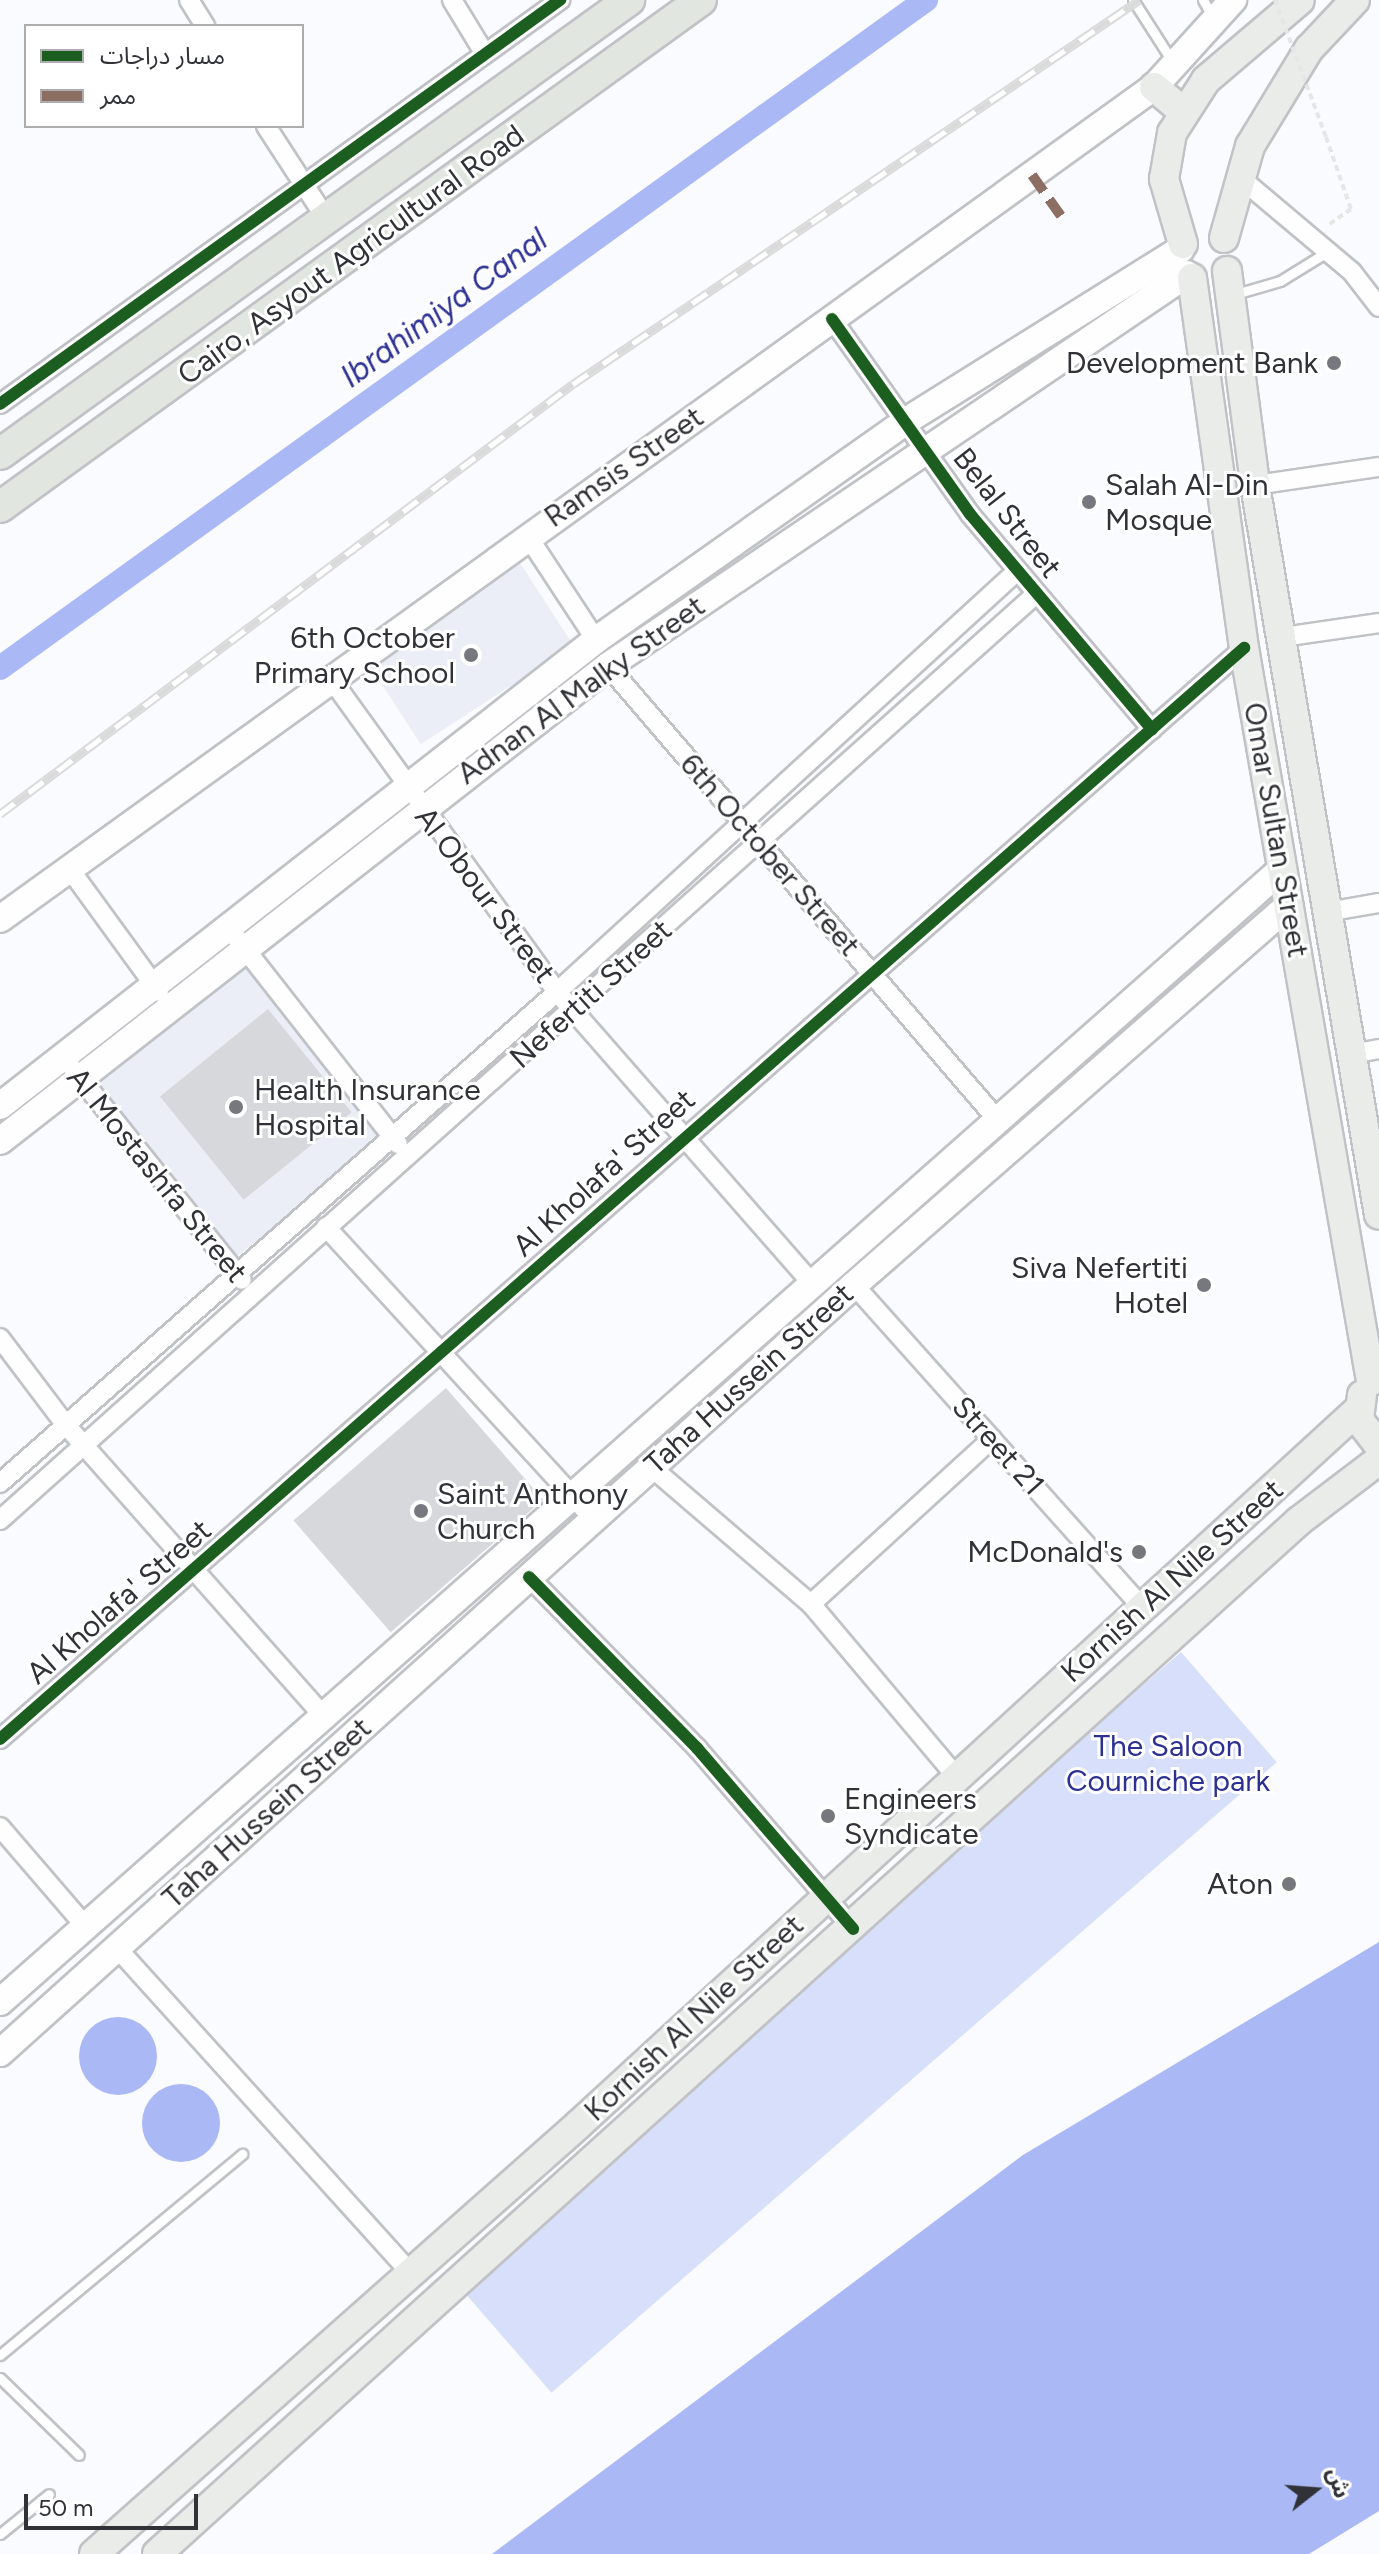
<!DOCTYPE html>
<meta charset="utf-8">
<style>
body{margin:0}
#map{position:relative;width:1379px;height:2554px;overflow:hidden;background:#f9fbfe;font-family:Figtree,"Noto Sans Arabic",sans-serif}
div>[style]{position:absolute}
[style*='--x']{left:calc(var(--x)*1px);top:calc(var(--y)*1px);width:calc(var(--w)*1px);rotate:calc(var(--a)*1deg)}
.built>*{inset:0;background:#ebeef6;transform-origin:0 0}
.green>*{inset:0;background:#d8dffa;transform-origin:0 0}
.water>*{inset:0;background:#abb8f6}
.round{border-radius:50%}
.canal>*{height:24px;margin:-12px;padding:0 12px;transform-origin:12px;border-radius:12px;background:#abb8f6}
.building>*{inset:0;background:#d6d8dc;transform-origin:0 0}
.path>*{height:4px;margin-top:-2px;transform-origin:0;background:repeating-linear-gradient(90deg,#e5e6e6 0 6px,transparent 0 10px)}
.roads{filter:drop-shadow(2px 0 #c0c2c6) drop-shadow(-2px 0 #c0c2c6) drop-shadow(0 2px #c0c2c6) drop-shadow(0 -2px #c0c2c6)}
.service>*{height:9px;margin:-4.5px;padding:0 4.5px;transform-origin:4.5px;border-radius:4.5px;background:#fefeff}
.minor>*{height:18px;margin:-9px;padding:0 9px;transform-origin:9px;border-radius:9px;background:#fefeff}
.secondary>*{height:26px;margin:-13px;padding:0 13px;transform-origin:13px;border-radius:13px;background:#fefeff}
.primary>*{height:28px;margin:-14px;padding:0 14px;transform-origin:14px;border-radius:14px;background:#e9ece8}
.trunk>*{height:30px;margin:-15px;padding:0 15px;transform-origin:15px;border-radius:15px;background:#e2e6e0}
.rail>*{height:9px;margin-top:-4.5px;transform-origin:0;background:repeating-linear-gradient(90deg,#fff 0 18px,#dadada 0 36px);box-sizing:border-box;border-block:2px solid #dadada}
.path-bridge>*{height:4px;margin-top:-2px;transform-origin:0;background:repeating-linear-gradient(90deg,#e5e6e6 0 6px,transparent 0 10px)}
.quiet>*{height:10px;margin-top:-5px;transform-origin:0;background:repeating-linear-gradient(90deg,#8d6e63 0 20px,transparent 0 30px)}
.cycleway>*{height:12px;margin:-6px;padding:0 6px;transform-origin:6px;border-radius:6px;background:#1b5e20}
.dots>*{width:22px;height:22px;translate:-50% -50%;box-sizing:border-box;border:4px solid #fff;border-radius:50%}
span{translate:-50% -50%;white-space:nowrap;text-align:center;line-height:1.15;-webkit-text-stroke:6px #fff;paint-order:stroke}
.street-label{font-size:30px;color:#313237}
.poi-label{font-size:30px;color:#313237}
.right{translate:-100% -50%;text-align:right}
.left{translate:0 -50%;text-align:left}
.park-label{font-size:30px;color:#2c3093}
.water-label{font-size:32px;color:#2d3194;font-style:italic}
.legend{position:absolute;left:24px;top:24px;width:280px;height:104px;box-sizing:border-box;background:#fff;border:2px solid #adadaf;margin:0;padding:10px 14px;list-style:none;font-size:24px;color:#313237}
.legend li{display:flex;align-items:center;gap:16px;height:40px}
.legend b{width:40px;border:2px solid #adadaf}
.north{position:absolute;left:1275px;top:2450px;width:80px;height:80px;-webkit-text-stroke:6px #fff;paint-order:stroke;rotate:73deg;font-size:22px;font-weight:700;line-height:32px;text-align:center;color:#313237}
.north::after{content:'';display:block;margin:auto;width:28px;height:36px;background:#313237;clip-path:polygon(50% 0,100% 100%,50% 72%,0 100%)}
.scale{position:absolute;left:24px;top:2494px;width:174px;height:36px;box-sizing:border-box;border:4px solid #313237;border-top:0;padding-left:10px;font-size:24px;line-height:28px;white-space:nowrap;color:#313237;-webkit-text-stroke:6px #fff;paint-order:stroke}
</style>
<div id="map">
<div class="built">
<div style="left:520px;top:563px;width:98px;height:182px;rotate:57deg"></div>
<div style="left:243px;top:952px;width:236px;height:204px;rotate:52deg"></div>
</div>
<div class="green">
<div style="left:1181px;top:1652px;width:146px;height:961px;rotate:49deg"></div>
</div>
<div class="water">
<div style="clip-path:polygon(1379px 1942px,1379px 2511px,1309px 2554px,492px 2554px,1023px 2155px)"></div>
<div class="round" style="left:79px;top:2017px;width:78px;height:78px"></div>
<div class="round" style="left:142px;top:2084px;width:78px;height:78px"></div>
</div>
<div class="canal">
<div style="--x:0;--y:668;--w:1142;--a:-35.81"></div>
</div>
<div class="building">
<div style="left:268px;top:1009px;width:133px;height:139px;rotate:51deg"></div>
<div style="left:446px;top:1388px;width:148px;height:202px;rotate:49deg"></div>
</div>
<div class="path">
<div style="--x:1326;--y:137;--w:76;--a:70.9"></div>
<div style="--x:1351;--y:209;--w:28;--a:145"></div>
</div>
<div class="roads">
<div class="service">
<div style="--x:1133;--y:0;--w:72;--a:57.4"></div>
<div style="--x:1203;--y:0;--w:22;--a:60"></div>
<div style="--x:1232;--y:295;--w:50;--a:-16.3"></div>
<div style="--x:1280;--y:281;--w:55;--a:-31.7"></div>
<div style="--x:0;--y:2355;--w:315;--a:-39.7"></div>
<div style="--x:0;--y:2378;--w:110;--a:44.3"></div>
<div style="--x:0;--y:2534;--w:63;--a:-39.2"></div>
</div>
<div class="minor">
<div style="--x:189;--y:0;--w:31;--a:58"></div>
<div style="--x:452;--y:0;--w:63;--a:58.6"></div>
<div style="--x:266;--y:126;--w:108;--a:57"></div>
<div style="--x:1238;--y:176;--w:149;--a:40.1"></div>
<div style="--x:1352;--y:272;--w:44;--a:52.4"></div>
<div style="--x:832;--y:319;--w:239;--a:54.7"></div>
<div style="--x:970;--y:514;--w:282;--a:49.8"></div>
<div style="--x:0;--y:404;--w:691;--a:-35.81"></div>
<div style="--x:1255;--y:485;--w:125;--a:-8.3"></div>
<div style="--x:527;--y:535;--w:126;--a:56.7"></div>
<div style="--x:1282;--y:637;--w:98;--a:-8.2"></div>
<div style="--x:608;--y:666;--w:594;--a:49.37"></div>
<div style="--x:332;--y:680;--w:385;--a:54.2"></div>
<div style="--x:557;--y:992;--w:384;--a:48.8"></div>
<div style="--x:69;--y:868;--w:153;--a:54"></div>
<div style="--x:1327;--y:912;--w:53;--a:-9.8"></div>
<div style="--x:227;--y:926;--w:277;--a:51.9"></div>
<div style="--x:1351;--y:1054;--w:28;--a:-10"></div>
<div style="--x:73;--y:1069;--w:270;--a:51.3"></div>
<div style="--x:326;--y:1227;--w:396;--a:47.5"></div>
<div style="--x:854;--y:1285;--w:433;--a:48.2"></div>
<div style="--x:0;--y:1338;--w:108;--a:52.9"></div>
<div style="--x:65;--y:1424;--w:394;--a:48.5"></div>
<div style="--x:651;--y:1467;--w:211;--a:40.6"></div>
<div style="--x:811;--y:1604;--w:225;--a:49.9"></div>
<div style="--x:0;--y:1483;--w:743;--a:-41.4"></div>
<div style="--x:557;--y:992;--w:622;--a:-42.46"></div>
<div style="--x:0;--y:1520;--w:1390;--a:-41.79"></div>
<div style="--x:529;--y:1577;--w:240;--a:45.5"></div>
<div style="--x:697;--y:1748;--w:239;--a:49.2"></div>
<div style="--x:811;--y:1604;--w:245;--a:-42.4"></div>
<div style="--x:0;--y:1739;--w:1655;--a:-41.25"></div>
<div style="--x:0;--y:1827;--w:133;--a:49.3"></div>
<div style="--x:117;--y:1948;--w:435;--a:47.9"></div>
</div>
<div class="secondary">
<div style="--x:0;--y:919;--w:1423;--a:-35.79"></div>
<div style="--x:1154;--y:87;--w:118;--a:-47.8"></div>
<div style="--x:0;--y:1106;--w:757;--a:-38.02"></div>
<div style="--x:596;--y:640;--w:380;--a:-35.2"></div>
<div style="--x:906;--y:421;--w:324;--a:-32"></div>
<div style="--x:0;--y:1141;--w:772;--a:-38"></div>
<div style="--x:608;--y:666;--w:699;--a:-34.1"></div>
<div style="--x:0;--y:2002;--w:1712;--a:-41.47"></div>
<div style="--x:0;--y:2053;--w:1149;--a:-41.96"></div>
<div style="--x:854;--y:1285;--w:578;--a:-41.14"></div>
</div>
<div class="primary">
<div style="--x:1154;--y:87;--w:38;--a:40"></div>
<div style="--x:1224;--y:238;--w:96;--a:-74.2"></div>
<div style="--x:1250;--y:146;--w:114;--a:-58.7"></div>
<div style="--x:1309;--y:49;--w:67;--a:-46.8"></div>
<div style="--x:1183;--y:244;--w:68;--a:-106.3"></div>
<div style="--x:1164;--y:179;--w:47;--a:-80.1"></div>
<div style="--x:1172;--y:133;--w:63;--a:-57.3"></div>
<div style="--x:1206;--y:80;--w:123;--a:-40.4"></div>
<div style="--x:1227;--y:271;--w:216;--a:82.5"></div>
<div style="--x:1255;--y:485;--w:740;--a:80.36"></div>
<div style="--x:1192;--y:278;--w:374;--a:82"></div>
<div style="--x:1244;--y:648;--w:744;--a:80.17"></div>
<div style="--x:1362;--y:1395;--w:25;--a:97"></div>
<div style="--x:1359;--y:1420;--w:33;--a:52"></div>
<div style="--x:94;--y:2554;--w:647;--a:-41.55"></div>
<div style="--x:578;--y:2125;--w:1058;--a:-42.51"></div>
<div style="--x:157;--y:2554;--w:1540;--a:-42.13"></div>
<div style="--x:1299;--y:1521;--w:101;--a:-37.3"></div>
</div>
<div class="trunk">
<div style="--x:0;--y:454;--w:776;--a:-35.82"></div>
<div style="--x:0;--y:507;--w:865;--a:-35.88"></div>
</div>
</div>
<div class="rail">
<div style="--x:0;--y:814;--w:716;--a:-36.89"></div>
<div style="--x:573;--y:384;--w:684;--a:-34.15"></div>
</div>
<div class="path-bridge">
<div style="--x:1275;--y:0;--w:146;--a:69.6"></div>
</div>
<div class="quiet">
<div style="--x:1032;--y:175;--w:50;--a:54.7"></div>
</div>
<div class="cycleway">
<div style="--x:832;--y:319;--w:239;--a:54.7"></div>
<div style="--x:970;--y:514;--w:282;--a:49.8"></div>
<div style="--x:0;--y:404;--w:691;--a:-35.81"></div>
<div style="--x:529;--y:1577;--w:240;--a:45.5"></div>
<div style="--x:697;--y:1748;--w:239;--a:49.2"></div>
<div style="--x:0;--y:1739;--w:1655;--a:-41.25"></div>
</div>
<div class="dots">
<div style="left:1334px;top:363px;background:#77787d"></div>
<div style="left:1089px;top:502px;background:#77787d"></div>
<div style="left:471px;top:655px;background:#77787d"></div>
<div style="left:236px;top:1107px;background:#77787d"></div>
<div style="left:1204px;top:1285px;background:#77787d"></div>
<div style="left:421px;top:1511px;background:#77787d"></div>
<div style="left:1139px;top:1552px;background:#77787d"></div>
<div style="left:828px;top:1816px;background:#77787d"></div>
<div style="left:1289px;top:1884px;background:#77787d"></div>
</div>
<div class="street-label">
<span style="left:351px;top:255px;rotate:-36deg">Cairo, Asyout Agricultural Road</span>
<span style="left:624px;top:467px;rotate:-35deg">Ramsis Street</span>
<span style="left:1007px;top:513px;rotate:52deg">Belal Street</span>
<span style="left:581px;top:690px;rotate:-36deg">Adnan Al Malky Street</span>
<span style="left:1276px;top:830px;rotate:80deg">Omar Sultan Street</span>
<span style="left:770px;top:855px;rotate:49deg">6th October Street</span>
<span style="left:485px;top:895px;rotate:53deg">Al Obour Street</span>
<span style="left:591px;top:994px;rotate:-42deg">Nefertiti Street</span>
<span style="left:604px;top:1173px;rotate:-42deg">Al Kholafa' Street</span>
<span style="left:157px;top:1175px;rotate:51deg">Al Mostashfa Street</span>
<span style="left:749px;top:1379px;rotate:-42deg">Taha Hussein Street</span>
<span style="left:998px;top:1446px;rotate:48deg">Street 21</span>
<span style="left:1172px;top:1581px;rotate:-42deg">Kornish Al Nile Street</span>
<span style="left:119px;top:1602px;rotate:-41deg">Al Kholafa' Street</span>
<span style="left:267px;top:1813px;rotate:-42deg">Taha Hussein Street</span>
<span style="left:694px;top:2018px;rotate:-43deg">Kornish Al Nile Street</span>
</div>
<div class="poi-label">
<span class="right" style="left:1318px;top:363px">Development Bank</span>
<span class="left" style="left:1105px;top:502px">Salah Al-Din<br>Mosque</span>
<span class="right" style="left:455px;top:655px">6th October<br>Primary School</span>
<span class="left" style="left:254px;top:1107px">Health Insurance<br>Hospital</span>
<span class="right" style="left:1188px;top:1285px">Siva Nefertiti<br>Hotel</span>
<span class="left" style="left:437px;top:1511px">Saint Anthony<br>Church</span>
<span class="right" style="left:1123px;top:1552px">McDonald's</span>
<span class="left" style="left:844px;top:1816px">Engineers<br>Syndicate</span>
<span class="right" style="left:1273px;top:1884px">Aton</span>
</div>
<div class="park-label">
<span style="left:1168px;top:1763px">The Saloon<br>Courniche park</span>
</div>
<div class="water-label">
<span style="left:444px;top:308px;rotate:-36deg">Ibrahimiya Canal</span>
</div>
<ul class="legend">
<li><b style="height:10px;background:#1b5e20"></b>مسار دراجات</li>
<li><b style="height:10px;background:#8d6e63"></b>ممر</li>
</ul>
<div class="north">ش</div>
<div class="scale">50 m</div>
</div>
